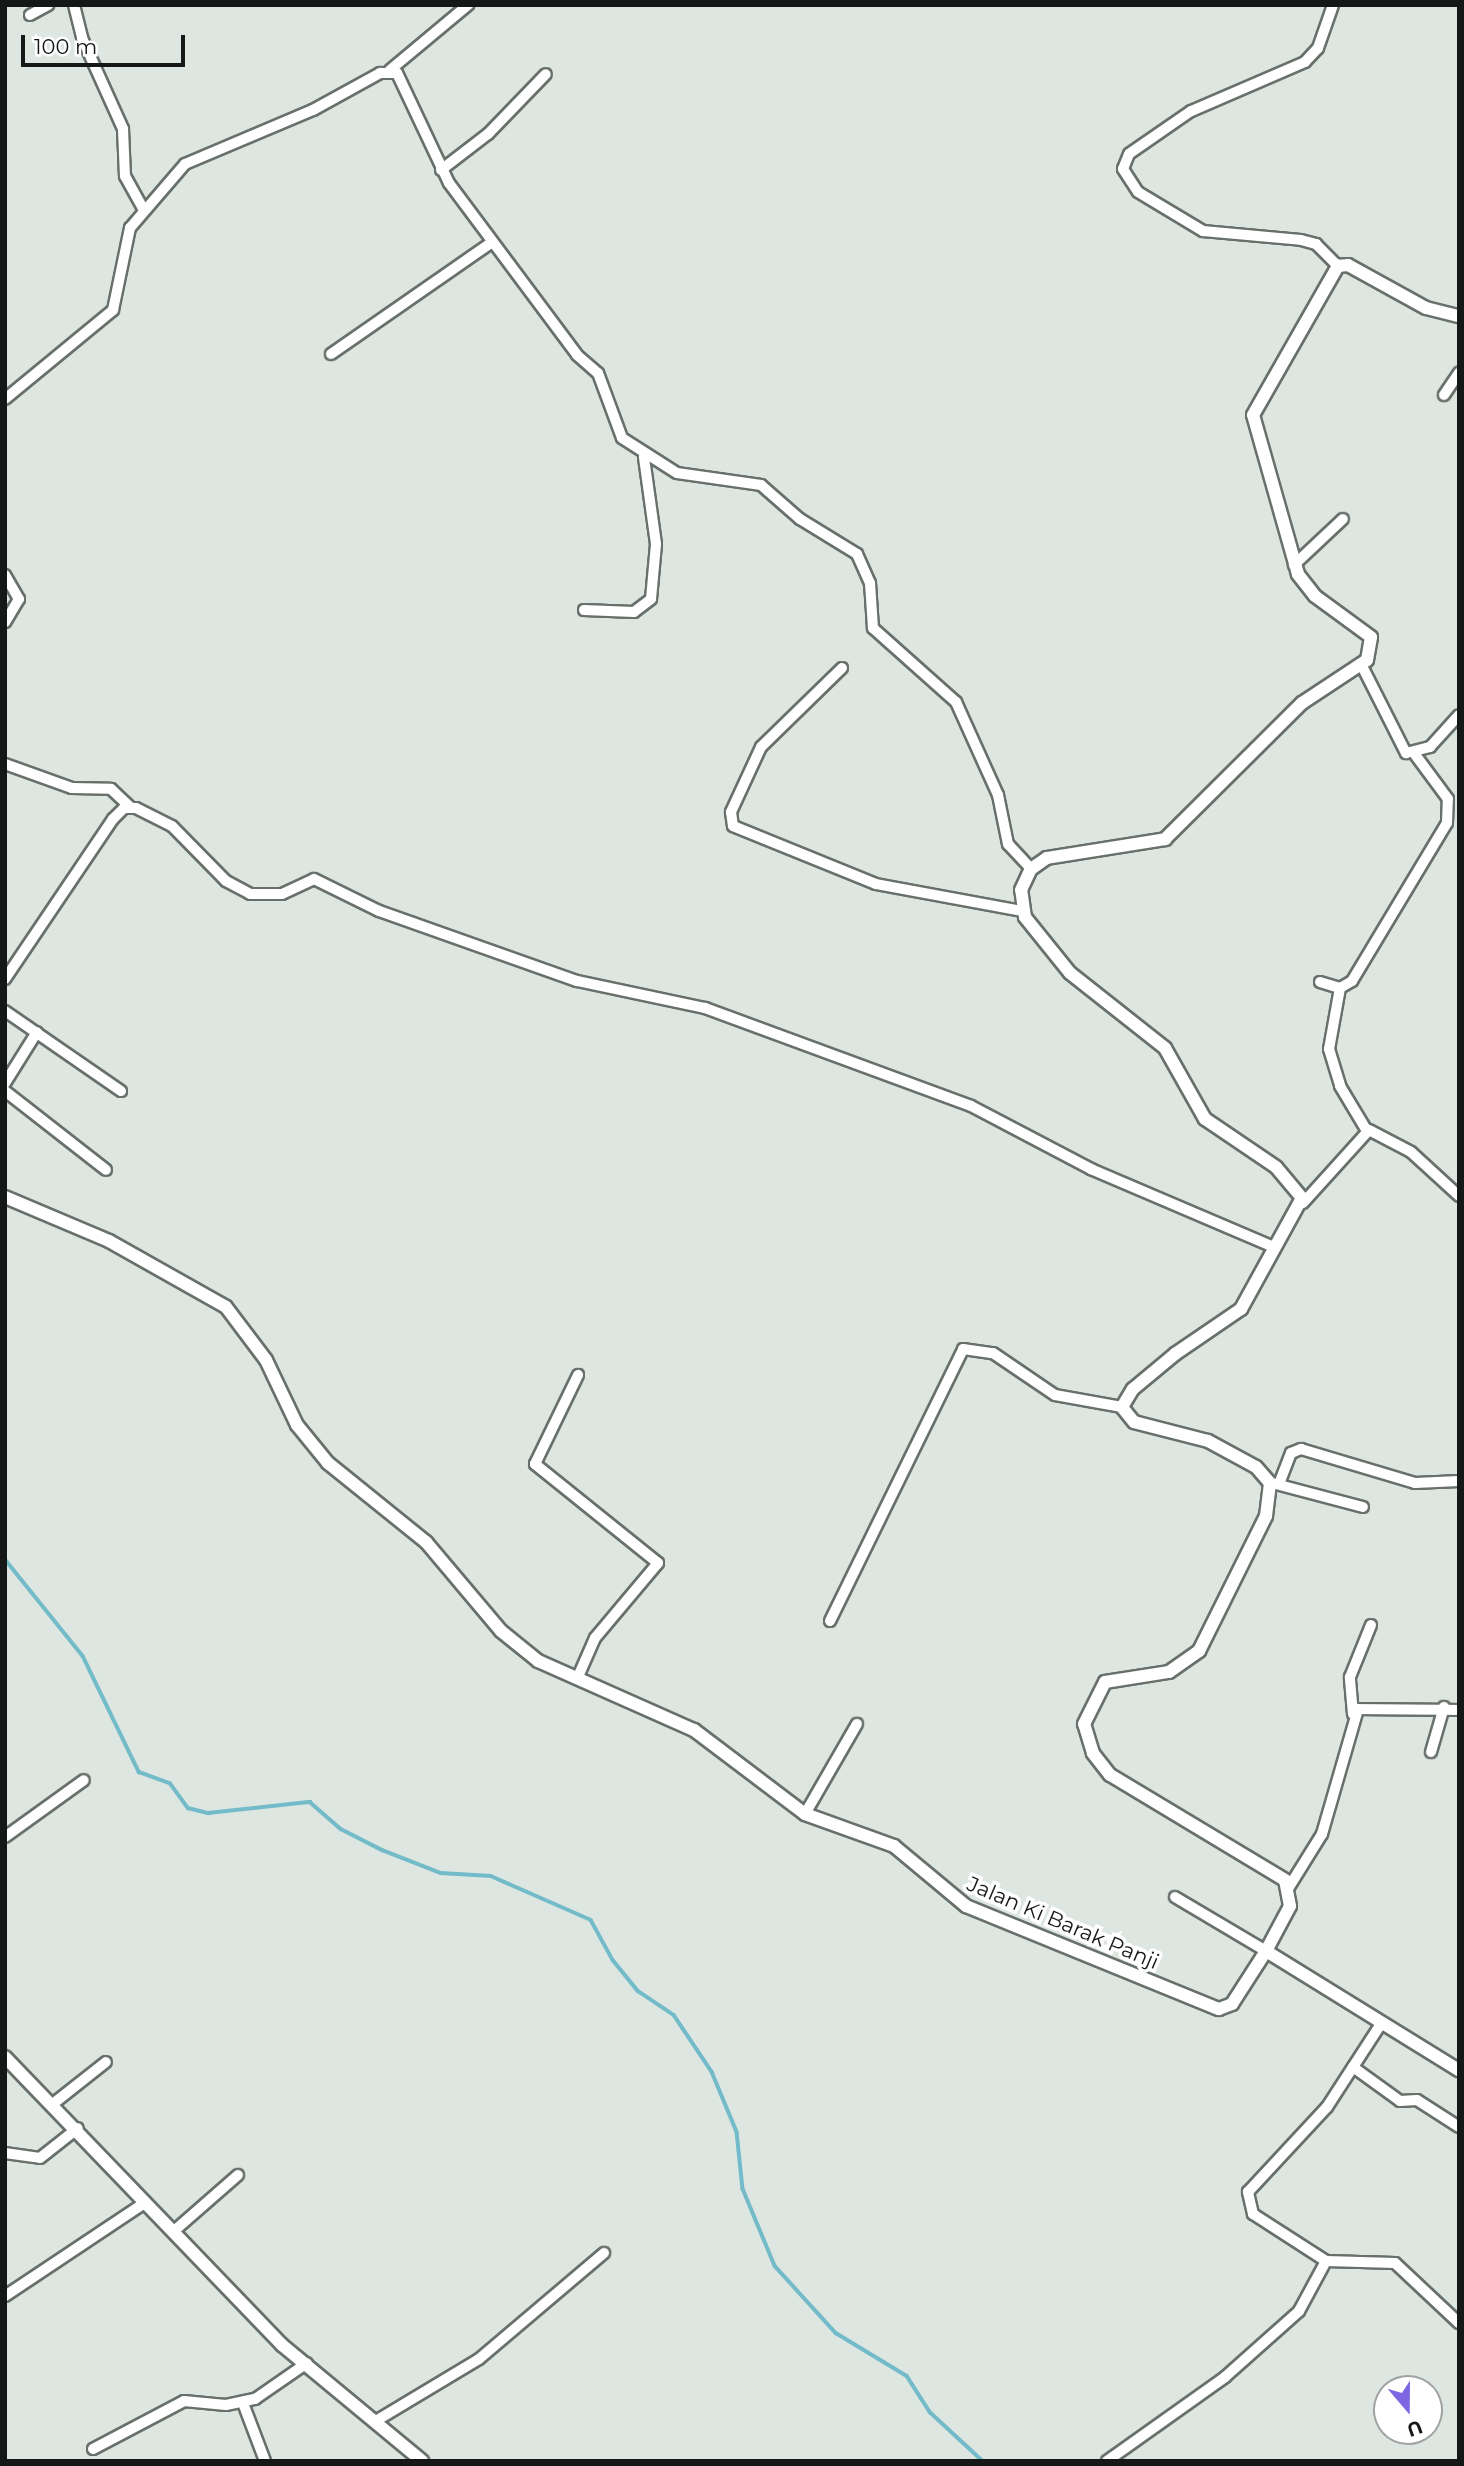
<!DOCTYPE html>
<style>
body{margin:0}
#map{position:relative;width:1464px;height:2466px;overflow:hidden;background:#dde6e1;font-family:Montserrat,sans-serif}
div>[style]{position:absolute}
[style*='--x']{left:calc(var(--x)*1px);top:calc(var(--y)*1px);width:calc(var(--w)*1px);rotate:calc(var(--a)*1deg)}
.stream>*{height:3.5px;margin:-1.75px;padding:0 1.75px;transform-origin:1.75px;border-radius:1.75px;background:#73bbc9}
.roads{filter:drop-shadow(2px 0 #68706b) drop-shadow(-2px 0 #68706b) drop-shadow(0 2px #68706b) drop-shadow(0 -2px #68706b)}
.minor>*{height:10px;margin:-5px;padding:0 5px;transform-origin:5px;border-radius:5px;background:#fff}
.tertiary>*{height:12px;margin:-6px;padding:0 6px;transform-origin:6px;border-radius:6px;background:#fff}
span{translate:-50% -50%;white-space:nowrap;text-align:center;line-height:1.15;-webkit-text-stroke:7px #fff;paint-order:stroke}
.street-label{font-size:21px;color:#151816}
.frame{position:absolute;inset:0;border:7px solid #151816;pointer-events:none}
.north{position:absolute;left:1373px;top:2375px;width:70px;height:70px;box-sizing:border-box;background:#fff;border:2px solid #a1a3a2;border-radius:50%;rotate:160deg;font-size:19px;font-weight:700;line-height:28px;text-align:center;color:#151816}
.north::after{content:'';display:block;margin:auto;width:24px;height:32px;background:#7d66e2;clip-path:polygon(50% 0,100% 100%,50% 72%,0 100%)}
.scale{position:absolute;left:21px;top:35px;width:164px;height:32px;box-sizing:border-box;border:4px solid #151816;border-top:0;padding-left:9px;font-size:21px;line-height:24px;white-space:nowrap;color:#151816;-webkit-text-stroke:5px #fff;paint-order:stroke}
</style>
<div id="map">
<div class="stream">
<div style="--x:5;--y:1559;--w:124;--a:51.2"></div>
<div style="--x:83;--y:1656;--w:129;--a:64.2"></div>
<div style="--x:139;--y:1772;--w:33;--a:20"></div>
<div style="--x:170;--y:1783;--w:31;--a:54"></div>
<div style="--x:188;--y:1808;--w:21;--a:14"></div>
<div style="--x:208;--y:1813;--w:103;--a:-6.2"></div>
<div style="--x:310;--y:1802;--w:41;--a:41.1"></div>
<div style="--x:341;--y:1829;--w:46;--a:27.1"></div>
<div style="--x:382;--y:1850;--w:63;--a:21.3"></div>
<div style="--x:441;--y:1873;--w:50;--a:3.4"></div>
<div style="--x:491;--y:1876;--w:109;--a:23.7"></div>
<div style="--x:591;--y:1920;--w:46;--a:61.2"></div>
<div style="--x:613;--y:1960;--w:40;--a:51"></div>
<div style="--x:638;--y:1991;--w:43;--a:33.7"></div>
<div style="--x:674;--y:2015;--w:69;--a:56.3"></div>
<div style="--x:712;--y:2072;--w:65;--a:67.4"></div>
<div style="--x:737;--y:2132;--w:57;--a:84"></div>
<div style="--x:743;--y:2189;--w:83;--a:67.4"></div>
<div style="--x:775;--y:2266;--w:91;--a:47.7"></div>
<div style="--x:836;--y:2333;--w:83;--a:31.2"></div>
<div style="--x:907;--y:2376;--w:43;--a:57.4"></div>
<div style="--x:930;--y:2412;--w:72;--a:42.8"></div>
</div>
<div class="roads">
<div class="minor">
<div style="--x:74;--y:5;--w:34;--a:76"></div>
<div style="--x:82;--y:38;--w:100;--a:65.7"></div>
<div style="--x:123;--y:129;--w:47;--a:87.6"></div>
<div style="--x:125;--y:176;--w:39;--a:61"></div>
<div style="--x:1333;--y:5;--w:46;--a:109.2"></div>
<div style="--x:1318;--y:48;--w:19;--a:133"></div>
<div style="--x:1305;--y:62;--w:124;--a:156.7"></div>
<div style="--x:1191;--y:111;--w:75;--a:145.3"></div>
<div style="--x:1129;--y:154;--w:16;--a:112"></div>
<div style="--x:1123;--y:169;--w:27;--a:57"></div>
<div style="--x:1138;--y:192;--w:76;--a:31"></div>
<div style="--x:1203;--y:231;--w:98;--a:5.2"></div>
<div style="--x:1301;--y:240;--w:16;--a:15"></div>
<div style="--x:1316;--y:244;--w:31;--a:45"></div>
<div style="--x:30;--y:15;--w:21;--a:-29"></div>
<div style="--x:390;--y:70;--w:102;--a:-39.8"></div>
<div style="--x:441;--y:170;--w:59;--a:-37.5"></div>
<div style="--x:488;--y:134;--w:83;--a:-46"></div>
<div style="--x:331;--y:354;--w:196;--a:-34.8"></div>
<div style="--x:1444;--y:395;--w:27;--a:-56"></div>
<div style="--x:5;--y:399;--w:140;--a:-39.5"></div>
<div style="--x:113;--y:310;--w:84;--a:-78.3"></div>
<div style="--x:130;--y:228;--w:84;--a:-49.3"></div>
<div style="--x:185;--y:164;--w:139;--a:-22.9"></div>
<div style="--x:313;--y:110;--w:77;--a:-28.9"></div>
<div style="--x:380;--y:73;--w:17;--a:0"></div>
<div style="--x:397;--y:73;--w:122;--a:64.7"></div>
<div style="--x:449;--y:183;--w:214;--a:53.3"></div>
<div style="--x:577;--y:355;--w:28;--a:41"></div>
<div style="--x:598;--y:373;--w:69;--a:69.7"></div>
<div style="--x:622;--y:438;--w:65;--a:32.5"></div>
<div style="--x:677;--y:473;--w:85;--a:8.1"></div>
<div style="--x:761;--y:485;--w:52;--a:41.1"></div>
<div style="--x:800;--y:519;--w:67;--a:31.6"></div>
<div style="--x:857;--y:554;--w:32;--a:66"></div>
<div style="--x:870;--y:583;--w:45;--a:86.2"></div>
<div style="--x:873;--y:628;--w:111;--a:41.7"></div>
<div style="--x:956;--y:702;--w:102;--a:65.7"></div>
<div style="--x:998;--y:795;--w:50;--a:78.5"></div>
<div style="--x:1008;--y:844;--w:34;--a:47"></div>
<div style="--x:1294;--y:565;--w:67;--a:-43.2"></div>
<div style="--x:5;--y:575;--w:28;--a:60"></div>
<div style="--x:19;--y:599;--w:27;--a:121"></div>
<div style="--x:584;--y:610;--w:50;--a:2.3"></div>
<div style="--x:634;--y:612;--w:21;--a:-37"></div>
<div style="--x:651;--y:599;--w:55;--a:-84.8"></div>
<div style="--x:656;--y:544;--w:88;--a:-97.9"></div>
<div style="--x:1361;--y:664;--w:100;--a:63.2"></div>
<div style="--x:1406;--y:753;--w:25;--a:-14"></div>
<div style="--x:1430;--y:747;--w:43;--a:-47.8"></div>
<div style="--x:842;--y:668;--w:113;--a:135.7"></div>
<div style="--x:761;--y:747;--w:72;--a:114.8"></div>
<div style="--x:731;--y:812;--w:14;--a:82"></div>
<div style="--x:733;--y:826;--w:154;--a:22.1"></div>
<div style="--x:876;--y:884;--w:147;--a:10.5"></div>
<div style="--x:5;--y:764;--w:71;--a:19.7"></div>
<div style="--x:72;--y:788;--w:39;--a:1"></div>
<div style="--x:111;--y:789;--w:25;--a:43"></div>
<div style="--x:5;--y:979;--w:193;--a:-56"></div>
<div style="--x:113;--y:819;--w:16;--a:-45"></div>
<div style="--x:124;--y:808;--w:12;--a:0"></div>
<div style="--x:136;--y:808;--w:40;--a:26.6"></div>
<div style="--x:172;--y:826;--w:77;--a:45.5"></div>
<div style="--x:226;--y:881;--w:27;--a:28"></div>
<div style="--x:250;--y:894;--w:32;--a:0"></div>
<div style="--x:282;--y:894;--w:35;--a:-25"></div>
<div style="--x:314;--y:879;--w:72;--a:26.2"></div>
<div style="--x:379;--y:911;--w:210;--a:19.5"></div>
<div style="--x:577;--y:981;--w:131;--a:11.9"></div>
<div style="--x:705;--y:1008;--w:283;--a:20.2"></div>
<div style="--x:971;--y:1106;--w:136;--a:27.7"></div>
<div style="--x:1091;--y:1169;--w:199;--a:23.1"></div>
<div style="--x:1320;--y:982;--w:21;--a:17"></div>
<div style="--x:1340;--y:988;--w:14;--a:-30"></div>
<div style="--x:1352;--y:981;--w:184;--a:-59"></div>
<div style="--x:1447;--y:823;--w:24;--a:-88"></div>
<div style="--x:1448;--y:799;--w:57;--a:-126.5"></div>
<div style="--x:1340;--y:988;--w:62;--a:100.2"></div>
<div style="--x:1329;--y:1049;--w:39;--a:73"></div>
<div style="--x:1340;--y:1086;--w:52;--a:59"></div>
<div style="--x:5;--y:1011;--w:141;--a:34.6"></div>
<div style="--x:5;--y:1083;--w:60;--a:-57.9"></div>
<div style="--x:5;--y:1091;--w:128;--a:38"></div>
<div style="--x:1303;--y:1203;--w:98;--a:-47.9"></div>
<div style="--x:1369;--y:1130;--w:47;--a:27.6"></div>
<div style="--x:1411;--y:1152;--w:65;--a:42.5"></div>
<div style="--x:1272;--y:1483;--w:94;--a:14.8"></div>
<div style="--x:1279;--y:1484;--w:33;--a:-69"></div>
<div style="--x:1291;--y:1453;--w:11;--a:-22"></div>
<div style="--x:1301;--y:1449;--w:119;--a:16.6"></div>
<div style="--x:1415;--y:1483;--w:44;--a:-2.6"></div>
<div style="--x:830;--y:1621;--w:303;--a:-63.9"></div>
<div style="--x:963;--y:1349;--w:30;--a:8"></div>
<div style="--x:993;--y:1353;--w:75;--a:34.1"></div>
<div style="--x:1055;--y:1395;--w:68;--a:10.2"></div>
<div style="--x:577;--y:1679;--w:45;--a:-66.3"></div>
<div style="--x:595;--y:1638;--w:98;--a:-50"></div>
<div style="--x:658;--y:1563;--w:158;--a:-141.2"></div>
<div style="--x:535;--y:1464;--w:99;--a:-64.2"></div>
<div style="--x:1353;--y:1714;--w:37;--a:-95"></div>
<div style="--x:1350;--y:1677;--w:56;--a:-68"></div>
<div style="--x:1431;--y:1752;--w:47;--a:-73.9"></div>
<div style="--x:805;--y:1814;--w:104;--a:-60"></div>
<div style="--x:5;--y:1837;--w:97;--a:-35.8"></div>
<div style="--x:1289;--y:1887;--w:62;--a:-58.1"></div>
<div style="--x:1322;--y:1834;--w:130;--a:-73.9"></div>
<div style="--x:1358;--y:1709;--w:101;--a:0.6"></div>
<div style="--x:1175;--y:1897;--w:106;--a:30.7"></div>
<div style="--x:1353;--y:2067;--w:58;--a:35.9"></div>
<div style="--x:1400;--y:2101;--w:17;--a:-3"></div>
<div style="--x:1417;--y:2100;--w:50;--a:32.7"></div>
<div style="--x:54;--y:2103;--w:66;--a:-38.3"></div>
<div style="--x:5;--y:2153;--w:35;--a:8"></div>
<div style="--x:40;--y:2158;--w:48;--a:-38.3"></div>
<div style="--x:174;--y:2231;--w:85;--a:-41.2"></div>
<div style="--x:1326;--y:2261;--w:69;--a:1.7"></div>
<div style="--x:1395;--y:2263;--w:88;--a:43.2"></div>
<div style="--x:5;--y:2296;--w:169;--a:-33.7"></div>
<div style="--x:243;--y:2403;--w:62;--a:69.2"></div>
<div style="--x:374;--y:2422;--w:122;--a:-31"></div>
<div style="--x:479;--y:2359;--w:164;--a:-40.3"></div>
<div style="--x:93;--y:2449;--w:103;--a:-27.8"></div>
<div style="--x:184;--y:2401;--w:42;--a:5.4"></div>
<div style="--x:226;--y:2405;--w:30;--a:-12"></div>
<div style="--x:255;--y:2399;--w:63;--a:-34.7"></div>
<div style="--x:1107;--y:2461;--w:145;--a:-35.4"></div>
<div style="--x:1225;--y:2377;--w:99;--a:-41.7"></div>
<div style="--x:1299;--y:2311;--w:57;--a:-61.6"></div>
<div style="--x:1326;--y:2261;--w:87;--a:-147.2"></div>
<div style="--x:1253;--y:2214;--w:23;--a:-103"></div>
<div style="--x:1248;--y:2192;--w:116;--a:-47.1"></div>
<div style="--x:1327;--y:2107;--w:99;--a:-57"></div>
</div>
<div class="tertiary">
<div style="--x:5;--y:1197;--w:113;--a:22.9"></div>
<div style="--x:109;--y:1241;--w:134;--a:29.4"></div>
<div style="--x:226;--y:1307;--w:66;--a:53"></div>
<div style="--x:266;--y:1360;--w:72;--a:64.5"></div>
<div style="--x:297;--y:1425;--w:49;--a:50.8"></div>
<div style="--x:328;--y:1463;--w:126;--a:38.9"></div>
<div style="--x:426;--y:1542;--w:116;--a:49.9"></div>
<div style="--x:501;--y:1631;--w:48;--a:39"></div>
<div style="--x:538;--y:1661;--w:171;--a:23.9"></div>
<div style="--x:694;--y:1730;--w:139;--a:37.1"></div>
<div style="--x:805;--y:1814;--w:95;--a:19.8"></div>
<div style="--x:894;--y:1846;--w:94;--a:39.8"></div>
<div style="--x:966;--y:1906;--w:273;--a:22.2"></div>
<div style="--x:1219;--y:2009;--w:14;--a:-21"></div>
<div style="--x:1232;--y:2004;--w:63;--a:-57.3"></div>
<div style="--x:1266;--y:1951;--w:227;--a:31.7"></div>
<div style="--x:1266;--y:1951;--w:51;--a:-61.9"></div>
<div style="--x:1290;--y:1906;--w:26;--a:-101"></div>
<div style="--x:1285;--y:1880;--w:204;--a:-149"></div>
<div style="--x:1110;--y:1775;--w:28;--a:-128"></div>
<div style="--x:1093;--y:1753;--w:30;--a:-107"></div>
<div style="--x:1084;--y:1724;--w:47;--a:-63.4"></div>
<div style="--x:1105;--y:1682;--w:65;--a:-8.9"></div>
<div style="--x:1169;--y:1672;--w:37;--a:-35"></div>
<div style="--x:1199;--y:1651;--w:151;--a:-63.6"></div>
<div style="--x:1266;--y:1516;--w:33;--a:-83"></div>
<div style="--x:1270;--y:1483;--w:21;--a:-131"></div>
<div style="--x:1256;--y:1467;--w:55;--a:-151.6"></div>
<div style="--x:1208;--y:1441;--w:76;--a:-165.6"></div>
<div style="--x:1134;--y:1422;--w:19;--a:-129"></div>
<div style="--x:1122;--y:1407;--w:21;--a:-59"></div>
<div style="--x:1133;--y:1389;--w:55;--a:-39.8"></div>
<div style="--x:1175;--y:1354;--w:80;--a:-34.3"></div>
<div style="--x:1241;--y:1309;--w:127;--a:-61.2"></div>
<div style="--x:1302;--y:1198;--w:40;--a:-130"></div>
<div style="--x:1276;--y:1167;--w:86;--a:-145.9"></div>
<div style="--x:1205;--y:1119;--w:81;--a:-119.4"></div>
<div style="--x:1165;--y:1048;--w:121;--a:-141.7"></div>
<div style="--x:1070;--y:973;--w:72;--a:-128.8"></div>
<div style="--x:1025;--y:917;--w:27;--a:-98"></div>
<div style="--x:1021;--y:890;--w:23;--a:-65"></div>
<div style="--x:1031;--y:869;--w:19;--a:-35"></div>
<div style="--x:1047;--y:858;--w:120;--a:-9.1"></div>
<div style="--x:1165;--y:839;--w:193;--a:-44.8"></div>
<div style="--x:1302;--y:703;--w:78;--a:-33.5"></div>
<div style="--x:1367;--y:660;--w:23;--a:-80"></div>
<div style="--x:1371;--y:637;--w:69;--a:-143.8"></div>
<div style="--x:1315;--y:596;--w:28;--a:-128"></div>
<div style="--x:1298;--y:574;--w:165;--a:-105.8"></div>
<div style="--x:1253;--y:415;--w:172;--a:-60.3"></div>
<div style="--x:1338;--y:266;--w:10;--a:-6"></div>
<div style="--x:1348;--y:265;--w:89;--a:28.9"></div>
<div style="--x:1426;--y:308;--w:34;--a:14"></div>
<div style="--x:5;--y:2057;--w:400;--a:46.1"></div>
<div style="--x:282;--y:2345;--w:182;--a:39.6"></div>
</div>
</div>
<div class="street-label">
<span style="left:1063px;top:1923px;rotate:23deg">Jalan Ki Barak Panji</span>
</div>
<div class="frame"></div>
<div class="north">U</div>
<div class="scale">100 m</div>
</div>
